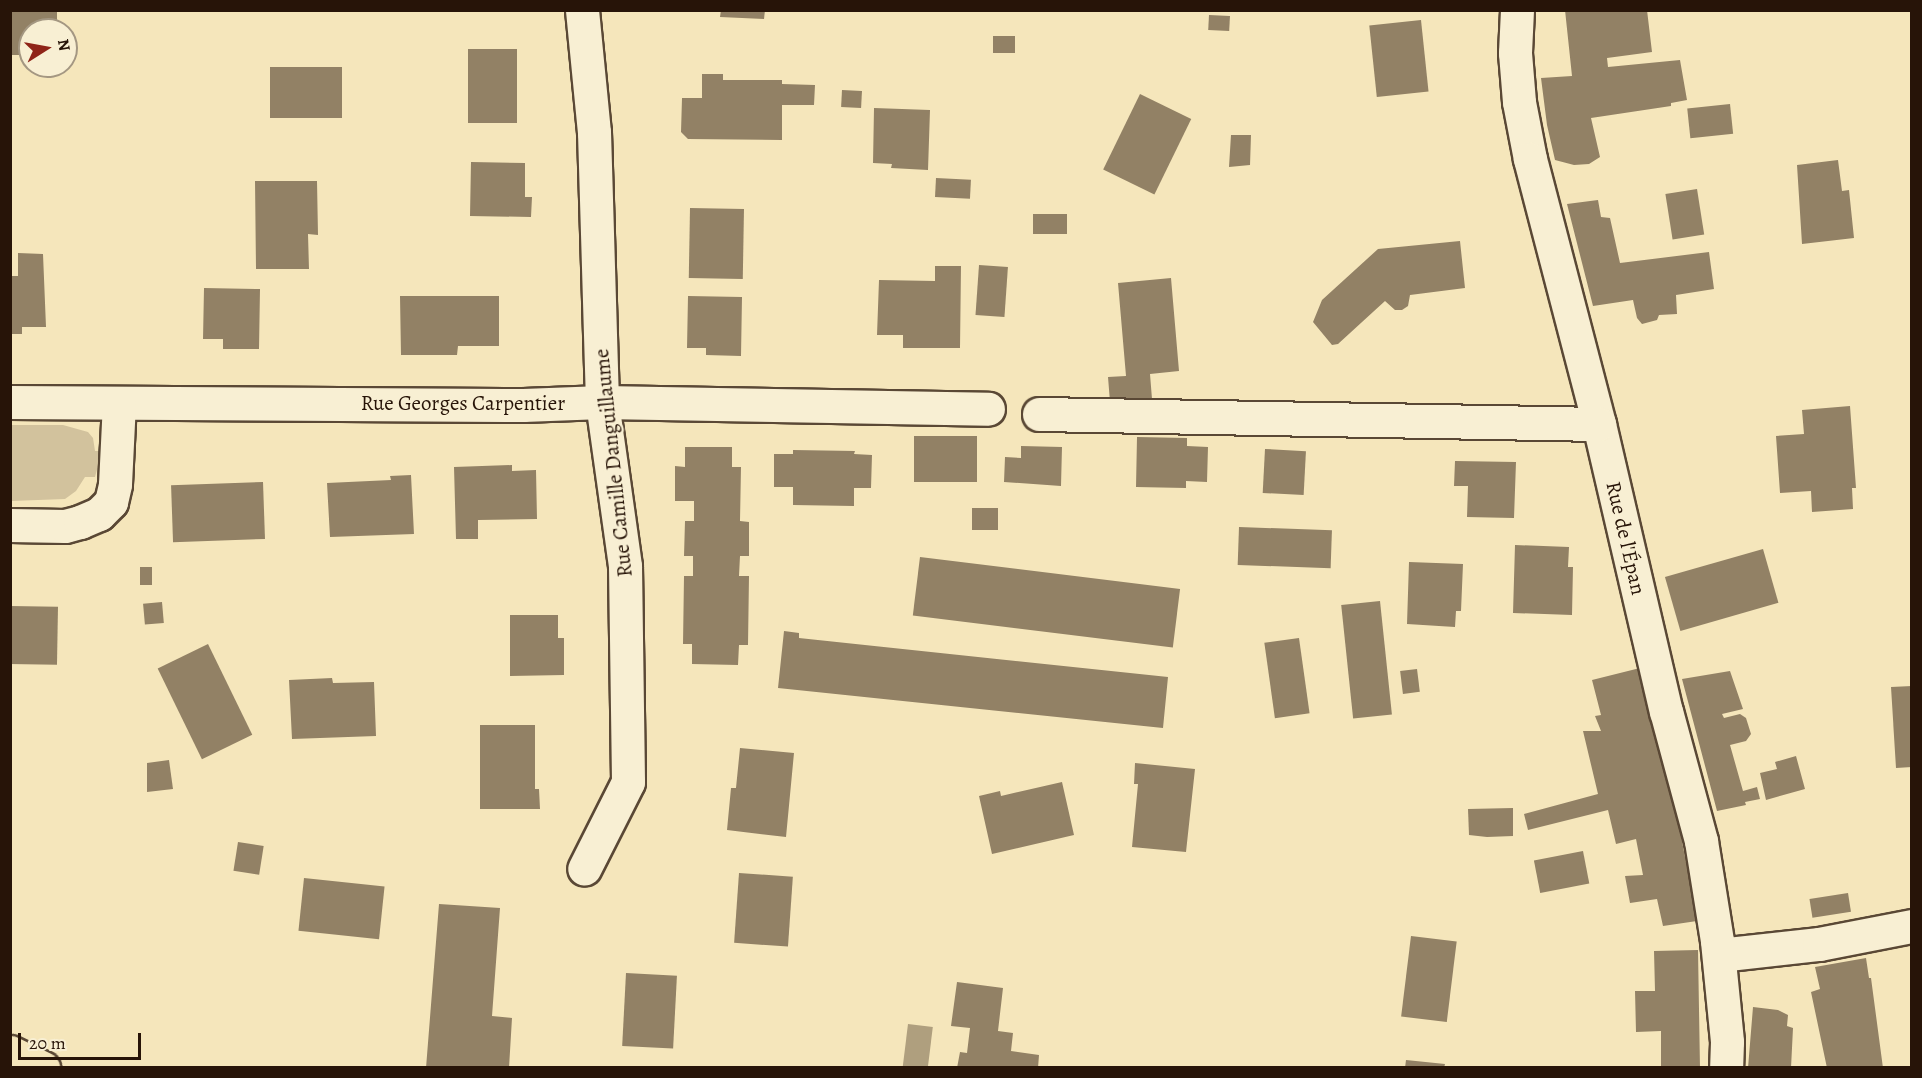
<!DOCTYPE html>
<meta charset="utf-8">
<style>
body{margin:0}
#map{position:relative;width:1922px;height:1078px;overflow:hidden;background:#f5e6bb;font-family:Alegreya,serif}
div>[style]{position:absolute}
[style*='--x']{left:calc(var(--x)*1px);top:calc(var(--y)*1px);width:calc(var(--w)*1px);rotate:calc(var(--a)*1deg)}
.green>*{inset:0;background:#d2c29d}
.water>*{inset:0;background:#af9f7e;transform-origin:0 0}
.building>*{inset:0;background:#928165;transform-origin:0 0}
.roads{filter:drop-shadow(2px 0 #5a4835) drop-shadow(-2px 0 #5a4835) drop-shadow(0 2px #5a4835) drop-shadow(0 -2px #5a4835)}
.minor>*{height:33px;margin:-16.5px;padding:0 16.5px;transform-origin:16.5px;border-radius:16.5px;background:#f8efd3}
.highway>*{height:33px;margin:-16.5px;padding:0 16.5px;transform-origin:16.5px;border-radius:16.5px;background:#f5e6bb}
span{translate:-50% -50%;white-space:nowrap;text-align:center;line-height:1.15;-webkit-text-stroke:4.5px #f8efd3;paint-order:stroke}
.street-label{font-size:21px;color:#271408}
.frame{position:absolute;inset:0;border:12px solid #271408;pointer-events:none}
.north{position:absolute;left:18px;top:18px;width:60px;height:60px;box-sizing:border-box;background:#f8efd3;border:2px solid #a49782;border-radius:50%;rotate:79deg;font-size:16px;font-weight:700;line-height:24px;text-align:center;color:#271408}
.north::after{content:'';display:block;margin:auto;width:21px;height:27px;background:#8f2418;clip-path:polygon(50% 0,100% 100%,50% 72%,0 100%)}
.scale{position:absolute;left:18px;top:1033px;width:123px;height:27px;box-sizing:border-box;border:3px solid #271408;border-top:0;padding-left:8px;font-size:18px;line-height:21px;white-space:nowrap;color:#271408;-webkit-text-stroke:4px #f8efd3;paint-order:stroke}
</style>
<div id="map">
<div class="green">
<div style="clip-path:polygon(11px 425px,63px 425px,88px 432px,93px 438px,95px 451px,102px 451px,95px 477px,85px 477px,76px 491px,65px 499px,11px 501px)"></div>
</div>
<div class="water">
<div style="left:908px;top:1024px;width:25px;height:43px;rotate:7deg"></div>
</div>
<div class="building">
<div style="clip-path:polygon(10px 10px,57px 10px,57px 30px,30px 30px,30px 55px,10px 55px)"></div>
<div style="clip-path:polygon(721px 10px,765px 10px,764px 19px,720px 17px)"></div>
<div style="clip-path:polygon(1565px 10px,1647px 10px,1652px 52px,1607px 58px,1608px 67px,1680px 60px,1687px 100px,1671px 103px,1671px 106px,1591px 118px,1600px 157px,1589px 164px,1574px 165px,1555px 160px,1547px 125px,1541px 78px,1572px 76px)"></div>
<div style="left:1209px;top:15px;width:21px;height:15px;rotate:3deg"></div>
<div style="left:1421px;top:20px;width:72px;height:52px;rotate:84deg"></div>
<div style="left:993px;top:36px;width:22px;height:17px"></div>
<div style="left:468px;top:49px;width:49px;height:74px"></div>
<div style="left:270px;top:67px;width:72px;height:51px"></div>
<div style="clip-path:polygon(702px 74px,723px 74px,723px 80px,782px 80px,782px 84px,815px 85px,814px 105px,782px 105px,782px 140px,688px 139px,681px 132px,682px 98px,702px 98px)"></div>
<div style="left:842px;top:90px;width:20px;height:17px;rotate:3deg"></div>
<div style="left:1140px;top:94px;width:57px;height:84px;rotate:26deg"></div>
<div style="left:1730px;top:104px;width:30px;height:43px;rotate:84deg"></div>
<div style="clip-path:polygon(874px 108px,930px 110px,928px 170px,891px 168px,892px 164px,873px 163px)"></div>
<div style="clip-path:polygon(1231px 135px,1251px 135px,1250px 165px,1229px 167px)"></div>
<div style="clip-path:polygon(1838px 160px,1842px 191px,1849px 190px,1854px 238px,1802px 244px,1797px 165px)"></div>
<div style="clip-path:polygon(471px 162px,525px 163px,525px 197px,532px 197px,531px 217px,470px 216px)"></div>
<div style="left:936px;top:178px;width:35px;height:19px;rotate:3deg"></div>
<div style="clip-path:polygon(255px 181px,317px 181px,318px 235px,308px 234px,309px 269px,256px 269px)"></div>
<div style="left:1697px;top:189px;width:46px;height:32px;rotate:81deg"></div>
<div style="clip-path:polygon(1598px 200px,1601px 217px,1610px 218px,1620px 263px,1709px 252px,1714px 289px,1676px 295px,1677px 314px,1659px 315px,1657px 320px,1642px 324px,1637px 318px,1633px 300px,1593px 306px,1567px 204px)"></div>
<div style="left:690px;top:208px;width:54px;height:70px;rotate:1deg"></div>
<div style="left:1067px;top:214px;width:20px;height:34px;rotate:90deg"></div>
<div style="clip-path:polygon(1460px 241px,1465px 288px,1410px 295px,1408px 306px,1402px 310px,1395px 310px,1385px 301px,1338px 344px,1332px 345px,1313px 322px,1322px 300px,1378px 249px)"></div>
<div style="clip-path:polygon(18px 253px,43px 254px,46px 327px,22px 327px,22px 334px,10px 334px,10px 276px,18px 276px)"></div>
<div style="left:979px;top:265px;width:29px;height:50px;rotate:4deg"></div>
<div style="clip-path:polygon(935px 266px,961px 266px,960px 348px,903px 348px,903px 335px,877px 335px,879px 280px,935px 281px)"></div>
<div style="clip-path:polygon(1171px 278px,1179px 371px,1150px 374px,1152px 399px,1110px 402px,1108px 377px,1126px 376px,1118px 283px)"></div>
<div style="clip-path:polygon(204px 288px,260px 289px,259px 349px,223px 349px,223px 339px,203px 339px)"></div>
<div style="clip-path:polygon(400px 296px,499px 296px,499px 346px,458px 346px,457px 355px,401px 355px)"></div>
<div style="clip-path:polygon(688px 296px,742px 297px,741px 356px,706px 355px,706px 348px,687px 348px)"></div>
<div style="clip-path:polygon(1850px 406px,1856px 488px,1852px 488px,1853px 509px,1812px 512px,1811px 491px,1780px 493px,1776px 436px,1804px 434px,1802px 410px)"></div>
<div style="left:914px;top:436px;width:63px;height:46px"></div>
<div style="clip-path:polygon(1137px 437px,1187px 438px,1187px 446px,1208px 447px,1207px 482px,1186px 481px,1186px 488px,1136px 487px)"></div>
<div style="clip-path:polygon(1021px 446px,1062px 447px,1061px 486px,1004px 482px,1005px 457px,1021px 458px)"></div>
<div style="clip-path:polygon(685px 447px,732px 447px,732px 467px,741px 467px,740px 521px,749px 522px,749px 556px,740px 556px,739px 576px,749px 576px,748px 645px,739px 645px,738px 665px,692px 664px,692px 644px,683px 644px,684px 576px,693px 576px,693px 556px,684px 556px,685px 521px,694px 521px,694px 501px,675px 501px,675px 466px,685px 467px)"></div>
<div style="left:1265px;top:449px;width:41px;height:44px;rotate:3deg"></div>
<div style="clip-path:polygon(793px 450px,855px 451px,854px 454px,872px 455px,871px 488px,854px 488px,854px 506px,793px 505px,793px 487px,774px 487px,774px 454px,793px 454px)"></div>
<div style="clip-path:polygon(1455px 461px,1516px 462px,1514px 518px,1467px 517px,1468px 486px,1454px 486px)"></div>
<div style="clip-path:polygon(512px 465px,512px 471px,536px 470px,537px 519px,478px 520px,478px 539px,456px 539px,454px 467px)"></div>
<div style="clip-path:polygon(411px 475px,414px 534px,330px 537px,327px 483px,391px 480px,390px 476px)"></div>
<div style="left:263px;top:482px;width:57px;height:92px;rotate:88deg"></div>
<div style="left:972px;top:508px;width:26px;height:22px"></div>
<div style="left:1239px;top:527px;width:93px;height:38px;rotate:2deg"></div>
<div style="clip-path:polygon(1515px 545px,1569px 547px,1568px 567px,1573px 567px,1572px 615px,1513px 613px)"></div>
<div style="left:1763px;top:549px;width:56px;height:102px;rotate:74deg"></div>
<div style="left:920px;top:557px;width:262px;height:59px;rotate:7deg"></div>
<div style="clip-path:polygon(1409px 562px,1463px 564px,1461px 611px,1456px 611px,1455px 627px,1407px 624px)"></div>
<div style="left:140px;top:567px;width:12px;height:18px"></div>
<div style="left:1380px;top:601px;width:114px;height:39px;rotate:84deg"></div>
<div style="left:162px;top:602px;width:21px;height:19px;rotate:85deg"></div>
<div style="left:10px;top:606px;width:48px;height:58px;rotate:1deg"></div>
<div style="clip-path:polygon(510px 615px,558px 615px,558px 638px,564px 638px,564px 675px,510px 676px)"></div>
<div style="clip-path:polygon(784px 631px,799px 633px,799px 638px,1168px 677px,1163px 728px,778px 688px)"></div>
<div style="left:1299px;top:638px;width:76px;height:35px;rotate:82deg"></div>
<div style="left:208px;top:644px;width:101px;height:56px;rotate:64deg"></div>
<div style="clip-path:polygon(1640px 668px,1670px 777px,1697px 921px,1663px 926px,1657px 899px,1630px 903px,1625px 876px,1643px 875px,1636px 839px,1616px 844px,1608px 810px,1528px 830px,1524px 814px,1598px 794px,1583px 731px,1601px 731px,1595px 716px,1601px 715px,1592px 680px)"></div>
<div style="left:1417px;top:669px;width:23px;height:17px;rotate:83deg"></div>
<div style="clip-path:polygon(1730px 671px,1743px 709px,1722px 714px,1724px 718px,1740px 714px,1746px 718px,1751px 734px,1746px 741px,1730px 745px,1743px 791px,1757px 787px,1760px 799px,1745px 802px,1746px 805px,1717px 811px,1682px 679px)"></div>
<div style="clip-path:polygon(332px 678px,333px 683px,374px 682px,376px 736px,292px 739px,289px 680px)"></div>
<div style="clip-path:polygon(1912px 686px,1912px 767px,1896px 768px,1891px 687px)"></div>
<div style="clip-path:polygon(480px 725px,535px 725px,535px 789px,539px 789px,540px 809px,480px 809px)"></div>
<div style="clip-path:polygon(740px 748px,794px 753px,786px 837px,727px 830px,731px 788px,736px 788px)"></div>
<div style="clip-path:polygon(1796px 756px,1805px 789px,1766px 800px,1760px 773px,1777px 769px,1775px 762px)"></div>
<div style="clip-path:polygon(169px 760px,173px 789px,147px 792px,147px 763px)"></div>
<div style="clip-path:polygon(1135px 763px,1195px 769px,1186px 852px,1132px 847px,1138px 784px,1134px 784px)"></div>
<div style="clip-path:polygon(1062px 782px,1074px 835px,992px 854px,979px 796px,1000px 791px,1001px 796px)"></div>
<div style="clip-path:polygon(1513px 808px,1513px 836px,1487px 837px,1469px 835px,1468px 809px)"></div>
<div style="left:238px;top:842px;width:26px;height:29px;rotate:9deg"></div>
<div style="left:1583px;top:851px;width:33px;height:50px;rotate:79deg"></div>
<div style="left:739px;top:873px;width:54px;height:70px;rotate:4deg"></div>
<div style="left:304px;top:878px;width:81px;height:53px;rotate:6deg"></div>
<div style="left:1848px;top:893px;width:19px;height:39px;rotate:81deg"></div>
<div style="clip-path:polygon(439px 904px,500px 908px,492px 1016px,512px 1018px,509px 1068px,426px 1068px)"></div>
<div style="left:1411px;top:936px;width:46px;height:81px;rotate:7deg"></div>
<div style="clip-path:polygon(1698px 950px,1700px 1068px,1661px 1068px,1661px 1031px,1636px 1032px,1635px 991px,1655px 991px,1654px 951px)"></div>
<div style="clip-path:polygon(1866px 958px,1869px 978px,1871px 978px,1883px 1068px,1827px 1068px,1811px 992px,1820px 989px,1815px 967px)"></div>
<div style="left:626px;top:973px;width:51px;height:73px;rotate:3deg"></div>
<div style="clip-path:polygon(957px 982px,1003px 988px,998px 1031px,1013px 1033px,1011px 1051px,1039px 1055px,1038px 1068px,957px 1068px,960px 1052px,967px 1053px,970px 1028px,951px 1026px)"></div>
<div style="clip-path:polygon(1753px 1007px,1778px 1010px,1788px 1015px,1787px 1026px,1793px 1028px,1791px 1068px,1748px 1068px)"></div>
<div style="clip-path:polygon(1406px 1060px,1445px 1064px,1444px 1068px,1405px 1068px)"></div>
</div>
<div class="roads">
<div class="minor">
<div style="--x:582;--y:10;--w:123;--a:84.4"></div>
<div style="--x:594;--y:132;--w:270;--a:88.3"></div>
<div style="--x:602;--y:402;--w:166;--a:82"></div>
<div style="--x:625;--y:566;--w:216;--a:89.2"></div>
<div style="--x:628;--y:782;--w:97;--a:116.8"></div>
<div style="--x:1517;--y:10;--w:43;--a:92.7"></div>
<div style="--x:1515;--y:53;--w:49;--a:85.3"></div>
<div style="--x:1519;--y:102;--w:58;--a:79.1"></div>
<div style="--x:1530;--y:159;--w:274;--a:75.4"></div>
<div style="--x:1599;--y:424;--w:295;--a:76.9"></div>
<div style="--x:1666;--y:711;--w:135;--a:74.9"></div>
<div style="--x:1701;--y:841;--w:101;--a:80.9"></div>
<div style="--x:1717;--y:941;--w:101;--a:84.3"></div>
<div style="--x:1727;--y:1042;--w:26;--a:92"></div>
<div style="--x:10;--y:402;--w:513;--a:0.34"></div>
<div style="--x:523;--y:405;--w:79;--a:-2.2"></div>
<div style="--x:602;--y:402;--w:386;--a:1"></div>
<div style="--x:1039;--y:414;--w:560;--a:1.02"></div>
<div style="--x:10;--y:525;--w:55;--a:1"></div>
<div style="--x:65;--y:526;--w:16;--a:-15"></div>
<div style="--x:80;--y:522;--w:21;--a:-23"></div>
<div style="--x:99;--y:514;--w:17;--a:-45"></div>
<div style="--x:111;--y:502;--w:18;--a:-77"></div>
<div style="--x:115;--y:484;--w:81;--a:-87.2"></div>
<div style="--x:1719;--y:955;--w:101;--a:-6.3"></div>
<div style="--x:1819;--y:944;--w:95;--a:-11"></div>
</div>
<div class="highway">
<div style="--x:10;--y:1052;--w:37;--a:26"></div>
</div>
</div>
<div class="street-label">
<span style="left:463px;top:403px">Rue Georges Carpentier</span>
<span style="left:613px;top:463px;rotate:-96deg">Rue Camille Danguillaume</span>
<span style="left:1626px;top:538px;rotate:77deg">Rue de l'Épan</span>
</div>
<div class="frame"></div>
<div class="north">N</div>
<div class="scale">20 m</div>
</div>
